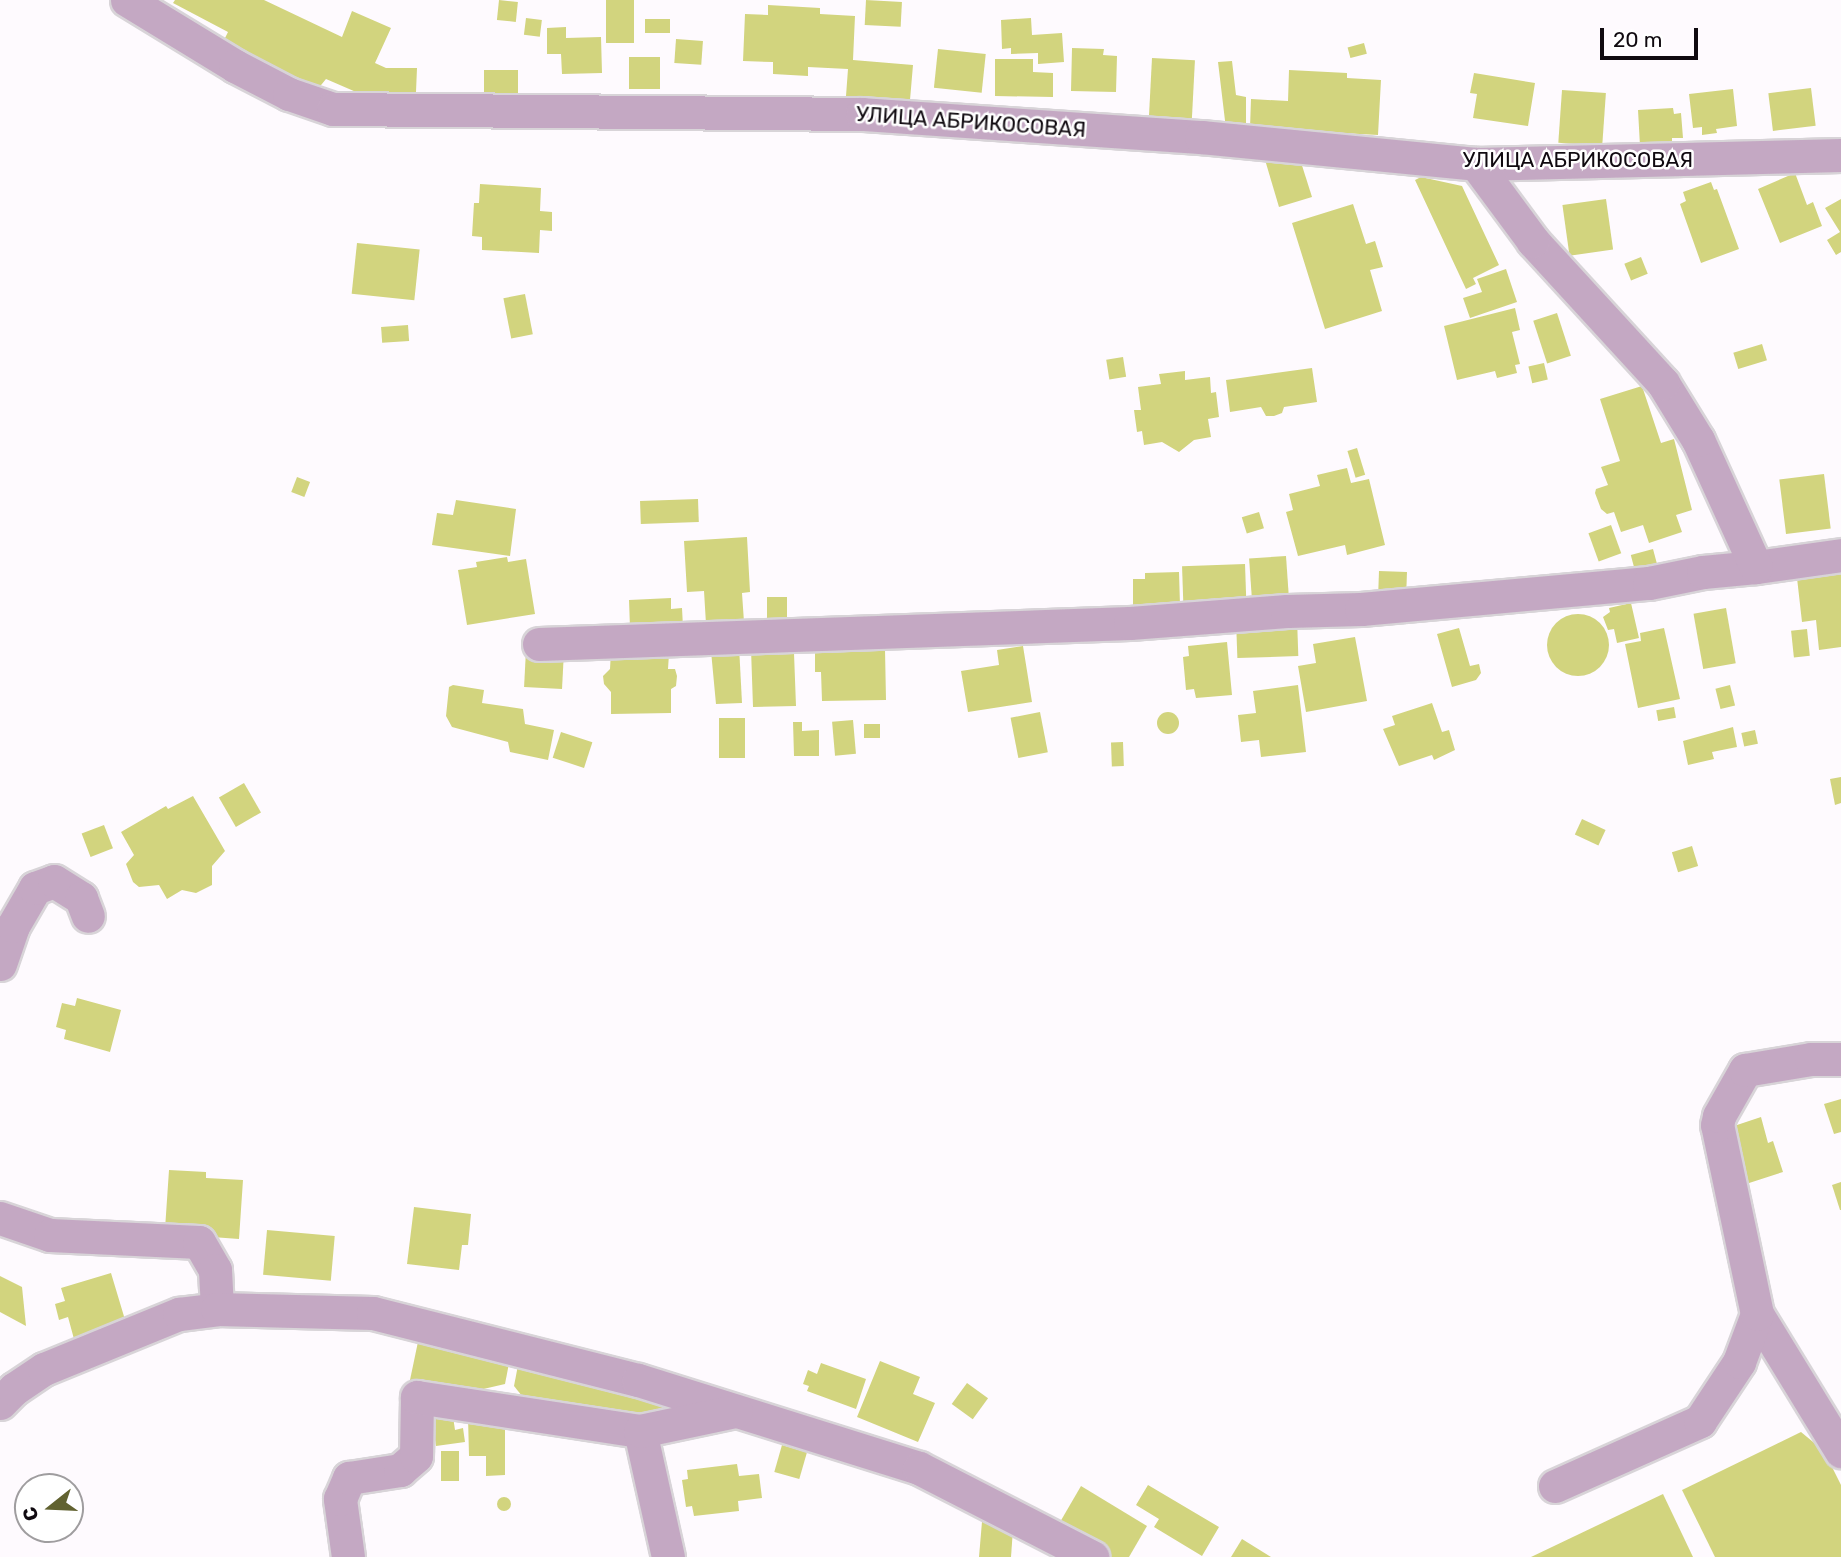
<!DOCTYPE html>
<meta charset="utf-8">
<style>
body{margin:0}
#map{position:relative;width:1841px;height:1557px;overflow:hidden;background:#fefafe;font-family:Rubik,sans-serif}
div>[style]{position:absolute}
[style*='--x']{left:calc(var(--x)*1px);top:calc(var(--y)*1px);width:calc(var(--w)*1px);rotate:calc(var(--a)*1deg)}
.building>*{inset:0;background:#d2d47e;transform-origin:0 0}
.round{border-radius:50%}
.roads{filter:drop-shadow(2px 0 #d8d4d8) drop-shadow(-2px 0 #d8d4d8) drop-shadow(0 2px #d8d4d8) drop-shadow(0 -2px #d8d4d8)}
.minor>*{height:33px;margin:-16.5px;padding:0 16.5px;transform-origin:16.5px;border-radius:16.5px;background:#c4a8c3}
span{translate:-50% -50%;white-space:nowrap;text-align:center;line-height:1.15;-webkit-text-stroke:5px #fff;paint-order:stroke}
.street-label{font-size:21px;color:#100a10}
.north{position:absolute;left:14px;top:1473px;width:70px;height:70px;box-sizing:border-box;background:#fff;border:2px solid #9f9d9f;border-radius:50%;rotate:252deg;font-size:19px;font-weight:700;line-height:28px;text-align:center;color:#100a10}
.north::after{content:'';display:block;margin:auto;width:24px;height:32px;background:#616230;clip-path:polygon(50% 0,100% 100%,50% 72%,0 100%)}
.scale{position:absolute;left:1600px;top:28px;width:98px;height:32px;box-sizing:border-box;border:4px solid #100a10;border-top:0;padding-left:9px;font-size:21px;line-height:24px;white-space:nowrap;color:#100a10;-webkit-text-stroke:5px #fff;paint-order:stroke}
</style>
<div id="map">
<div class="building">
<div style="clip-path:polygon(175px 0,264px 0,342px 37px,352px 11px,391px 28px,375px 63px,386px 68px,417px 68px,416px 92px,363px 95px,326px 79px,317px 90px,222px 44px,228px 32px,173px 3px)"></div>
<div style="left:499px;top:0;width:19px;height:20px;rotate:6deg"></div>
<div style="left:606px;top:0;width:28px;height:43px"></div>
<div style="left:866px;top:0;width:36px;height:25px;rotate:3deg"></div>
<div style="clip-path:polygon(768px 5px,820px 8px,820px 14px,855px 16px,853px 60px,913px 65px,910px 100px,846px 96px,848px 69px,808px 67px,808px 76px,773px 74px,773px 62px,743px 61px,745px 14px,768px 15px)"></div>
<div style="left:526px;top:18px;width:16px;height:17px;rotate:7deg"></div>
<div style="clip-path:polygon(1031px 18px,1032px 35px,1062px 33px,1064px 62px,1038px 64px,1038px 53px,1011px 54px,1011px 48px,1002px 49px,1001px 20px)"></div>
<div style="left:645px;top:19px;width:25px;height:14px"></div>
<div style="clip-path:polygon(566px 27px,566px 38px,601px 37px,602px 73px,562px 74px,561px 54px,547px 54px,547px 28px)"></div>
<div style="left:676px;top:39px;width:27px;height:24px;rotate:4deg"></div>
<div style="left:1364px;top:43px;width:11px;height:17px;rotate:75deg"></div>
<div style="clip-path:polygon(1072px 48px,1104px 49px,1103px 55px,1117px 56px,1116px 92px,1071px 91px)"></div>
<div style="left:938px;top:49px;width:48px;height:39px;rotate:6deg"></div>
<div style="left:629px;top:57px;width:31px;height:32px"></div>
<div style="left:1152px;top:58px;width:43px;height:60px;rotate:3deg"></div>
<div style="clip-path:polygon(995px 59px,1033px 59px,1033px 72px,1053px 73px,1053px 97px,995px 96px)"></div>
<div style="clip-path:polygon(1232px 61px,1236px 95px,1246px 97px,1246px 127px,1226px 129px,1218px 62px)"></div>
<div style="left:484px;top:70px;width:34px;height:30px"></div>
<div style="clip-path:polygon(1289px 70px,1347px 73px,1347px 78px,1381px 80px,1378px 135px,1250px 128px,1251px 99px,1288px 101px)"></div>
<div style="clip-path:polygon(1474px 73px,1535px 83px,1528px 126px,1473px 118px,1477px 94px,1470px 93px)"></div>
<div style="left:1811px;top:88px;width:38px;height:43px;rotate:83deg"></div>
<div style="clip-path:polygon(1733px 89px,1737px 126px,1716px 129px,1717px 133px,1702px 135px,1702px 127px,1693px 128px,1689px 94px)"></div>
<div style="left:1562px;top:90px;width:44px;height:53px;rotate:4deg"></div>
<div style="clip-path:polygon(1673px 108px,1674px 114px,1681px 113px,1683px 138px,1672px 138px,1672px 144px,1640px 146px,1638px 110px)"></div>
<div style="clip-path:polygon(1263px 153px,1299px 156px,1312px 197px,1279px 207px)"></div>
<div style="clip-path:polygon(1795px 173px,1807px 205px,1813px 202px,1822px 226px,1780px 243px,1758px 189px)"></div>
<div style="clip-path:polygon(1421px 177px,1462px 186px,1499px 265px,1473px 278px,1476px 284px,1466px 289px,1415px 180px)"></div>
<div style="clip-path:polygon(1711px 182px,1714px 190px,1717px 189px,1739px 249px,1701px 263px,1680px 204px,1686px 201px,1683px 192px)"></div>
<div style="clip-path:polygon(480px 184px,541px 188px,540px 211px,552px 212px,552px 231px,540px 230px,539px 253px,482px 250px,482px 237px,472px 236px,474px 203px,479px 203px)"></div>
<div style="left:1606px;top:199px;width:51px;height:44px;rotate:82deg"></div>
<div style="clip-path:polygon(1841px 199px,1841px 252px,1836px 255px,1827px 240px,1840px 232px,1825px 208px)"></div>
<div style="clip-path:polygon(1353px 204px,1366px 244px,1375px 241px,1383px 267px,1370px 270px,1382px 311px,1325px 329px,1292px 223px)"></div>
<div style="left:357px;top:243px;width:63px;height:51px;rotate:6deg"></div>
<div style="left:1641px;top:257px;width:18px;height:18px;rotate:68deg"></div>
<div style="clip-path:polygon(1506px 269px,1517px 302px,1470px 318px,1463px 298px,1482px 292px,1477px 279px)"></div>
<div style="left:525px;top:294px;width:41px;height:22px;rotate:79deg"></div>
<div style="clip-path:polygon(1515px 308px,1520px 330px,1512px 332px,1520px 364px,1515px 365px,1517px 373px,1497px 378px,1495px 371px,1457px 380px,1444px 326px)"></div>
<div style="left:1557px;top:313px;width:45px;height:25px;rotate:72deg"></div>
<div style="left:408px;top:325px;width:16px;height:27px;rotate:86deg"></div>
<div style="left:1762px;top:344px;width:17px;height:30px;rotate:73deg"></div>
<div style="left:1123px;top:357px;width:20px;height:17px;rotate:81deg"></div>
<div style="left:1544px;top:363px;width:17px;height:16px;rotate:77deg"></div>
<div style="clip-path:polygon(1312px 368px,1317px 402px,1284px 407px,1282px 413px,1274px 416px,1266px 416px,1261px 407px,1230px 412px,1226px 380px)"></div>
<div style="clip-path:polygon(1185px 371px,1185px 380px,1210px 377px,1211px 393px,1216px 392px,1219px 417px,1208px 419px,1211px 437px,1194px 440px,1179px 452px,1162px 442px,1144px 445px,1142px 431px,1137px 432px,1134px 410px,1141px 410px,1138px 387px,1161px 384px,1159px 374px)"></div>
<div style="clip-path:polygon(1642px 386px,1661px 443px,1674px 439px,1692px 510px,1676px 515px,1682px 532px,1649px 543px,1643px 525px,1621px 532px,1614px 512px,1607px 514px,1601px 509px,1595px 493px,1596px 489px,1608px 485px,1601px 467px,1620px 461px,1600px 399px)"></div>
<div style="left:1357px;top:448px;width:28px;height:10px;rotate:73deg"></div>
<div style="clip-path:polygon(1347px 468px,1351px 483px,1369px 479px,1385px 545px,1347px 555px,1345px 545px,1298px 556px,1286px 512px,1293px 510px,1289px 494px,1320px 486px,1317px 475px)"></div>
<div style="left:1824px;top:474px;width:55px;height:45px;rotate:83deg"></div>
<div style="left:297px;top:477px;width:14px;height:16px;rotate:21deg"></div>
<div style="left:698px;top:499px;width:23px;height:58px;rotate:88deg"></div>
<div style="clip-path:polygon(456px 500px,516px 509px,510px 556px,432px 545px,437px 513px,453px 515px)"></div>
<div style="left:1259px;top:512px;width:17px;height:18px;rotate:73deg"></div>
<div style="left:1611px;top:525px;width:30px;height:24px;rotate:70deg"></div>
<div style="clip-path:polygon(747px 537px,750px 592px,742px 593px,744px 622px,706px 624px,704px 591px,687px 592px,684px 541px)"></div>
<div style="left:1653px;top:549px;width:23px;height:23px;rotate:75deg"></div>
<div style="left:1286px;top:556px;width:40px;height:37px;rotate:86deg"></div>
<div style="clip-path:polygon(507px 557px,508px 562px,526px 559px,535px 614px,467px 625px,458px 570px,477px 567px,476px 562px)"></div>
<div style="left:1245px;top:564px;width:37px;height:63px;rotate:88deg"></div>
<div style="left:1379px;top:571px;width:28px;height:22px;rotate:2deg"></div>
<div style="clip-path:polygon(1179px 572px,1180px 605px,1133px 606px,1133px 579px,1145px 579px,1145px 573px)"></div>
<div style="clip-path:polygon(1841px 573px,1841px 647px,1819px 650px,1816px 620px,1802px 622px,1797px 578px)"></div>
<div style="left:767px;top:597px;width:20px;height:23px"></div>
<div style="clip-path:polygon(671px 598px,671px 609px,682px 608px,683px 627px,630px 628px,629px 600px)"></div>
<div style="clip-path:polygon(1631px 603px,1639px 638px,1617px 643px,1614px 629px,1608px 630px,1603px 617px,1610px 612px,1609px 608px)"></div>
<div style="left:1726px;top:608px;width:56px;height:33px;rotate:80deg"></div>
<div class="round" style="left:1547px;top:614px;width:62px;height:62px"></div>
<div style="left:1297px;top:618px;width:38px;height:61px;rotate:88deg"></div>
<div style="clip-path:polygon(1459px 628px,1470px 666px,1479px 664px,1481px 673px,1476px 680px,1452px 687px,1437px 634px)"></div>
<div style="clip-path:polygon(1664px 628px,1680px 699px,1638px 708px,1625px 644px,1641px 641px,1640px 633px)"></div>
<div style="left:1807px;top:629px;width:27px;height:16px;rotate:84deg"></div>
<div style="clip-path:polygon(1355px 637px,1367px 701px,1306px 712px,1298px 666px,1316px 663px,1313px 644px)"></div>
<div style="clip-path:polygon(1227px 642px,1232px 695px,1196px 698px,1194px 689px,1186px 690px,1183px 657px,1189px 656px,1188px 646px)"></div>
<div style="clip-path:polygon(841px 645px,841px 650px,885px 649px,886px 700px,822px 701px,821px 672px,815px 672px,815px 646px)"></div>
<div style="clip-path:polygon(739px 646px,742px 703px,716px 704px,711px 651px)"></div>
<div style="clip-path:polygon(1023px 646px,1032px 702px,968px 712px,961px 671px,999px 665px,997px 650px)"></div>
<div style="clip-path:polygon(775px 648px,775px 653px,794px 653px,796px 706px,753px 707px,751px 649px)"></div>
<div style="left:526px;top:650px;width:38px;height:37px;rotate:3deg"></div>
<div style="clip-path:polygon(611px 651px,669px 654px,668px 669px,675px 669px,677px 676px,676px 686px,671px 689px,671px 713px,611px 714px,611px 692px,604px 684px,603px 676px,610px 669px)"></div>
<div style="clip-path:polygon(453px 685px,484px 690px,482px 703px,523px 709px,525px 724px,554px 730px,548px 760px,510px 752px,508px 742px,452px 727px,446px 716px,449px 687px)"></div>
<div style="clip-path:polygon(1298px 685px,1306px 752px,1261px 757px,1259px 740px,1241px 742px,1238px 715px,1256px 713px,1253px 691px)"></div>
<div style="left:1730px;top:685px;width:21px;height:15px;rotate:76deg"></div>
<div style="clip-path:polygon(1432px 703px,1442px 732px,1449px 730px,1455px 750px,1434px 760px,1432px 755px,1399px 766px,1383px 729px,1395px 725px,1392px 716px)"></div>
<div style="left:1674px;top:707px;width:11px;height:18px;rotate:80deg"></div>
<div style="left:1040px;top:712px;width:41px;height:30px;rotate:79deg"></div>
<div class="round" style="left:1157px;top:712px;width:22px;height:22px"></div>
<div style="left:719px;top:718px;width:26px;height:40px"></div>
<div style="left:853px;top:720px;width:34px;height:21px;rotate:85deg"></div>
<div style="clip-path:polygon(793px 722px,802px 722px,802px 731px,819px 730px,819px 756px,794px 756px)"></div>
<div style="left:880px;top:724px;width:14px;height:16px;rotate:90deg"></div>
<div style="clip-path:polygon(1733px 727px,1737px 747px,1712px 752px,1714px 759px,1688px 765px,1683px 741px)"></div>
<div style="left:1755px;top:730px;width:14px;height:14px;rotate:78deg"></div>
<div style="left:561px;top:732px;width:33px;height:27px;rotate:18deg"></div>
<div style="left:1123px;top:742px;width:24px;height:12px;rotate:88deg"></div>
<div style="clip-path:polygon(1841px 777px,1841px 803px,1835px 805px,1830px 779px)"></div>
<div style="left:244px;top:783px;width:34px;height:29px;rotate:60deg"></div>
<div style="clip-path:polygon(193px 796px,225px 851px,212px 866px,212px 885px,196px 893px,182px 890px,167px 899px,159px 885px,139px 887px,133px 882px,126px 864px,134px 855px,121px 832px,166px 806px,168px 809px)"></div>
<div style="left:1582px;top:819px;width:26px;height:17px;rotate:25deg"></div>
<div style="left:104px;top:825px;width:25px;height:24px;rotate:69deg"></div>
<div style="left:1692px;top:846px;width:21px;height:21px;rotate:73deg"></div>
<div style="clip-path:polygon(77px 998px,121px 1010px,110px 1052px,64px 1039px,66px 1030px,56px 1027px,62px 1003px,75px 1006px)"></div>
<div style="clip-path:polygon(1841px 1099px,1841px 1132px,1834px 1134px,1824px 1104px)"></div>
<div style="clip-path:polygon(1761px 1117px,1768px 1143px,1773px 1141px,1783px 1172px,1746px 1184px,1728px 1128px)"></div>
<div style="clip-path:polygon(169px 1170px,206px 1172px,206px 1178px,243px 1180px,239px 1239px,212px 1237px,213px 1232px,165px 1229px)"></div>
<div style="clip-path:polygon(1841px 1182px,1841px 1210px,1840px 1210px,1832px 1185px)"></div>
<div style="clip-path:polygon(414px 1207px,471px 1214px,468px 1245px,462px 1245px,459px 1270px,407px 1264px)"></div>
<div style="left:267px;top:1230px;width:68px;height:45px;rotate:5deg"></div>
<div style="clip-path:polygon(111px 1273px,126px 1323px,74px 1339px,68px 1317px,59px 1320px,55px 1304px,65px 1301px,61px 1288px)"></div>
<div style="clip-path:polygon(0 1276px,22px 1287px,26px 1326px,0 1312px)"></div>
<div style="clip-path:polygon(419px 1337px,510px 1358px,505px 1384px,479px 1390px,449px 1389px,410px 1380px)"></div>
<div style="clip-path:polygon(519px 1360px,659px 1397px,665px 1414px,660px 1419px,522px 1396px,514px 1386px)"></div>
<div style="clip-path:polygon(880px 1361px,920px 1377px,913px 1394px,935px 1403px,918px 1442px,857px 1417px)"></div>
<div style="clip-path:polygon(821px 1363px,866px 1379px,856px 1409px,807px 1391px,809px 1386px,803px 1384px,808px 1370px,817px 1374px)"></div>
<div style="left:967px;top:1383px;width:26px;height:26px;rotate:36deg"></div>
<div style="clip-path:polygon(451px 1403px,455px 1430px,463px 1428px,465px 1442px,436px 1446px,430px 1406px)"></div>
<div style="clip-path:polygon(468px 1417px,505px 1417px,505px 1475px,486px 1476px,486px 1456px,469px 1456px)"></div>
<div style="clip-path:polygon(1801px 1432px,1824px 1451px,1841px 1485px,1841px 1557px,1715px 1557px,1682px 1490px)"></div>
<div style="left:782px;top:1445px;width:26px;height:28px;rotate:16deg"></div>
<div style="left:441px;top:1451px;width:18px;height:30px"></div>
<div style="clip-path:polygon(737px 1464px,739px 1476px,759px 1474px,762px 1498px,738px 1501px,739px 1511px,694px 1516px,692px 1506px,686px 1507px,682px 1480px,688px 1479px,687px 1470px)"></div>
<div style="clip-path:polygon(1148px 1485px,1219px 1527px,1202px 1556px,1154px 1527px,1159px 1519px,1136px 1505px)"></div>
<div style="clip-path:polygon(1081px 1486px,1147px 1526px,1129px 1557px,1103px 1557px,1056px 1529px)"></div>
<div style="clip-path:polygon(1663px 1494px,1693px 1557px,1531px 1557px)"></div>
<div class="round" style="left:497px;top:1497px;width:14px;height:14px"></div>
<div style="clip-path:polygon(983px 1510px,1013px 1529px,1011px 1557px,979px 1557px)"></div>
<div style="clip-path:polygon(1242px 1539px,1271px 1557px,1231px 1557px)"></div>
</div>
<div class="roads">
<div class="minor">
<div style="--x:127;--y:0;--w:127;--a:31.4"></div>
<div style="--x:235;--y:66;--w:61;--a:27.4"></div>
<div style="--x:289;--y:94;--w:46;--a:18.8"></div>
<div style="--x:333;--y:109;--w:529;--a:0.54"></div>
<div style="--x:862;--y:114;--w:340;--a:3.9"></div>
<div style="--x:1201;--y:137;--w:276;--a:5.6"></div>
<div style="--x:1476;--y:164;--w:365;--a:-1.4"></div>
<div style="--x:1756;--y:567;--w:86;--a:-8"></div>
<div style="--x:539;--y:644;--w:591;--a:-2.04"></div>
<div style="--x:1130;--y:623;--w:157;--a:-4.4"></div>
<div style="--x:1287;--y:611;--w:74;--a:-1.5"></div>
<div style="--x:1361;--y:609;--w:289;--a:-5.2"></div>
<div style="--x:1649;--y:583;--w:55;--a:-11.5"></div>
<div style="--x:1703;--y:572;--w:53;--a:-5.4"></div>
<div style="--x:1756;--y:567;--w:140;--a:-114.5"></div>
<div style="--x:1698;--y:440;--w:67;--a:-121.6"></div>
<div style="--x:1663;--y:383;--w:193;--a:-132.5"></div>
<div style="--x:1533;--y:241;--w:96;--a:-126.5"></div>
<div style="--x:0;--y:964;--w:40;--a:-71.1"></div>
<div style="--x:13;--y:926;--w:44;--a:-59.9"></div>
<div style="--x:35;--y:888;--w:20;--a:-20"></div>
<div style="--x:54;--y:881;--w:32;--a:32"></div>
<div style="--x:81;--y:898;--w:19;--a:69"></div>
<div style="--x:0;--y:1218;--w:53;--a:18.8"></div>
<div style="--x:50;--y:1235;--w:149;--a:2.7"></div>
<div style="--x:199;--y:1242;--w:32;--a:60"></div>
<div style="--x:215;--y:1270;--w:39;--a:87"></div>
<div style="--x:1757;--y:1314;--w:161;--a:58.5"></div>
<div style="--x:0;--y:1403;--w:20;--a:-45"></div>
<div style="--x:14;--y:1389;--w:36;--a:-34"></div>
<div style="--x:44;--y:1369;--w:146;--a:-22.2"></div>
<div style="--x:179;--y:1314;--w:38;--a:-7"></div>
<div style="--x:217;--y:1309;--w:156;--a:1.5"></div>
<div style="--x:373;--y:1313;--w:273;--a:14.2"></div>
<div style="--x:638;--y:1380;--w:294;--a:17.4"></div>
<div style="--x:919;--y:1468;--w:195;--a:27.2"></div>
<div style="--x:1555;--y:1486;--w:159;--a:-24.1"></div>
<div style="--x:1700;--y:1421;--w:71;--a:-56.5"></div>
<div style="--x:1739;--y:1362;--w:51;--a:-69.4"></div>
<div style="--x:1757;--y:1314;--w:193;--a:-101.9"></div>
<div style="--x:1717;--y:1125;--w:9;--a:-77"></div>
<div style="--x:1719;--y:1116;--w:53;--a:-60.5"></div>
<div style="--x:1745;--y:1070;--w:67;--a:-9.5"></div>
<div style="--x:1811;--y:1059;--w:30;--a:0"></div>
<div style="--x:348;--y:1557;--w:59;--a:-97.9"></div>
<div style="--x:340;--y:1499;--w:23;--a:-67"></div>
<div style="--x:349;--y:1478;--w:52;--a:-8.9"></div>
<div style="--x:400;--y:1470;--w:21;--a:-41"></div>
<div style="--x:416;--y:1456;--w:59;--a:-89"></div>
<div style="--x:417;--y:1397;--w:226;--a:8.7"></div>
<div style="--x:668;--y:1557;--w:129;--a:-102.5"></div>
<div style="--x:640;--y:1431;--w:98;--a:-11.8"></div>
</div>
</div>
<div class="street-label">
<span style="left:971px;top:122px;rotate:4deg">УЛИЦА АБРИКОСОВАЯ</span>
<span style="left:1578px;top:160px">УЛИЦА АБРИКОСОВАЯ</span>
</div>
<div class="north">С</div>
<div class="scale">20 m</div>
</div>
